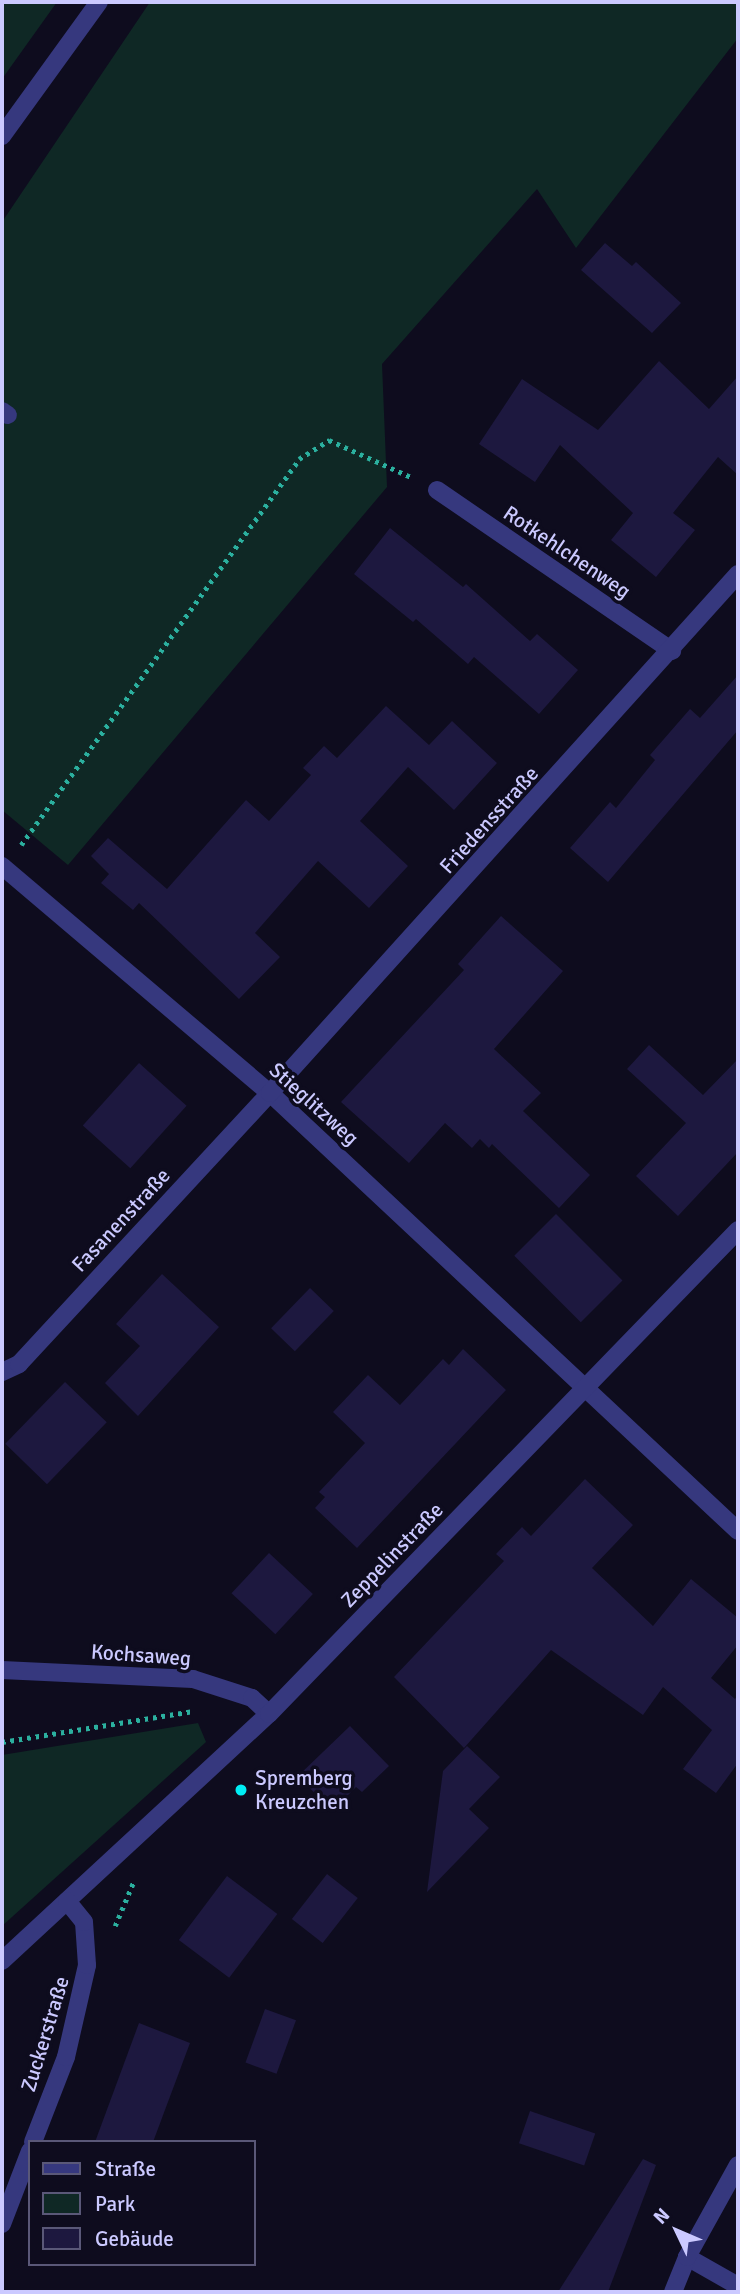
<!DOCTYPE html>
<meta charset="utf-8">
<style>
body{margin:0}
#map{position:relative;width:740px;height:2294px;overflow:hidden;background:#0e0c1e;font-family:Signika,sans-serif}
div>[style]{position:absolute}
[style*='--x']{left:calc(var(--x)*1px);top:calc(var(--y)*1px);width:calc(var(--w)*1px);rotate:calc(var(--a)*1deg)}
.green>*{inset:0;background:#0f2825}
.building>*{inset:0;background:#1d183f;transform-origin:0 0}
.path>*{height:4.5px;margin-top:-2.25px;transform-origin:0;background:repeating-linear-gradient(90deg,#2bb09f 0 3.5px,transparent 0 8.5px)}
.minor>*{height:18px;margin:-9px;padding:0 9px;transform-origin:9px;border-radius:9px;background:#36387e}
.dots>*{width:19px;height:19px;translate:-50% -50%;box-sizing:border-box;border:4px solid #0e0c1e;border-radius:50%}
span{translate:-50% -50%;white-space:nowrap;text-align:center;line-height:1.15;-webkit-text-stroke:7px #0e0c1e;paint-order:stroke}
.street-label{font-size:21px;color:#cbc9ff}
.poi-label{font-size:21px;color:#cbc9ff}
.left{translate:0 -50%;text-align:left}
.frame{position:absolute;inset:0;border:4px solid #cbc9ff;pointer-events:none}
.legend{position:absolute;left:28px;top:2140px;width:228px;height:126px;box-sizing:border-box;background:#0e0c1e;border:2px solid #5a5878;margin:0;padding:9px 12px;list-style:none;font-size:21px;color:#cbc9ff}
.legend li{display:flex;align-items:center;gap:14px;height:35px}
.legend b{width:35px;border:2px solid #5a5878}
.north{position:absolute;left:642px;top:2196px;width:70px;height:70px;-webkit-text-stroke:5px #0e0c1e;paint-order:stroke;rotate:314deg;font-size:19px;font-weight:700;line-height:28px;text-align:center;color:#cbc9ff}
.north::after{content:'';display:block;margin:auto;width:24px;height:32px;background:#cbc9ff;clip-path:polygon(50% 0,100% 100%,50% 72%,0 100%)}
</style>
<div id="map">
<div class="green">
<div style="clip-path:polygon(2px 2px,57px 2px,2px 79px)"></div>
<div style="clip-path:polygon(150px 2px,738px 2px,738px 38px,576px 248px,537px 189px,382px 364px,387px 487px,68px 865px,2px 810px,2px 222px)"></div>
<div style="clip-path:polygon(198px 1723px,206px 1742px,2px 1926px,2px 1755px)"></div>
</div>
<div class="building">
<div style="clip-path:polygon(605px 243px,632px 266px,636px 262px,681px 303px,652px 333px,581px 270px)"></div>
<div style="clip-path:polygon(659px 361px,709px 409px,738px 376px,738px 475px,718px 457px,673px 513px,695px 530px,656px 577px,611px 540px,633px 513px,560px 445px,535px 482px,479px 444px,522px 379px,598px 430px)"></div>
<div style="clip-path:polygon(390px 528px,463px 587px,466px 584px,530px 641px,537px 634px,578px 670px,539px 714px,474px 657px,468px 664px,416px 619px,413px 622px,354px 574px)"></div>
<div style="clip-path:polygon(738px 675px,738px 730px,608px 882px,570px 848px,610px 802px,616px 808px,655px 760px,650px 755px,690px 709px,700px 718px)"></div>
<div style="clip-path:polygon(386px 706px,429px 745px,452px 721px,497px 763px,454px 810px,408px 767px,360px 821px,408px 866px,369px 908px,318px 861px,255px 933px,280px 957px,239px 999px,139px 903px,133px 910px,101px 883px,109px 874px,91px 856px,108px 838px,167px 889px,246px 800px,269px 821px,311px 775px,303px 768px,324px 746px,337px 758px)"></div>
<div style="clip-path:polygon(501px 916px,563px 971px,494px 1049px,541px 1093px,523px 1111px,590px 1175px,559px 1208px,492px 1144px,489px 1148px,480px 1139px,472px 1148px,445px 1123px,409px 1163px,341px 1102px,464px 970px,458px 964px)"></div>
<div style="clip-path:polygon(649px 1045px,703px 1095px,738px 1059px,738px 1152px,678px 1216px,636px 1176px,686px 1123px,627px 1069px)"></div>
<div style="left:139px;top:1063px;width:64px;height:84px;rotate:42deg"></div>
<div style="left:556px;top:1214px;width:94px;height:59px;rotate:45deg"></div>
<div style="clip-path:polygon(162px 1274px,219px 1327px,138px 1416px,105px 1383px,140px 1346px,116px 1324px)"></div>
<div style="left:310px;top:1288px;width:33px;height:56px;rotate:44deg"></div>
<div style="clip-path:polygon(463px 1349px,506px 1390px,357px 1548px,315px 1508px,325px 1497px,319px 1492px,365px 1443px,333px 1412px,368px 1375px,400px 1405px,443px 1359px,449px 1365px)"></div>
<div style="left:65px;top:1382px;width:58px;height:86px;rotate:44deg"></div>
<div style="clip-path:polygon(585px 1479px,633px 1525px,592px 1568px,653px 1626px,691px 1579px,738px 1618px,738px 1645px,711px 1678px,735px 1699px,738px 1695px,738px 1763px,716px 1793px,683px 1769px,712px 1730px,663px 1687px,643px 1715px,551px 1650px,464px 1748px,394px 1677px,504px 1561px,496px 1554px,522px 1527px,531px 1536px)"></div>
<div style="left:269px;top:1553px;width:60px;height:55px;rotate:43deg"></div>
<div style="clip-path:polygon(350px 1726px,389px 1766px,362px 1792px,356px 1787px,332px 1811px,298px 1776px)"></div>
<div style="clip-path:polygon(467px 1746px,500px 1777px,469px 1809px,489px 1828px,427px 1892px,443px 1771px)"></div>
<div style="left:327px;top:1874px;width:39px;height:57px;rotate:38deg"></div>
<div style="left:227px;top:1876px;width:63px;height:80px;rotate:37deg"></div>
<div style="left:265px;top:2009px;width:33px;height:57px;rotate:20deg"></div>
<div style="clip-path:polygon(139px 2023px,190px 2043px,153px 2142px,95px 2142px)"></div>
<div style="left:530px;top:2111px;width:69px;height:34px;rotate:19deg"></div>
<div style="clip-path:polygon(643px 2159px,656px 2165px,608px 2292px,558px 2292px)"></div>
</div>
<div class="path">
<div style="--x:21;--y:845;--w:476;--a:-54.2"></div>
<div style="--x:299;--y:459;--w:36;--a:-32"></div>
<div style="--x:329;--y:440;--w:90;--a:24.3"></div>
<div style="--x:2;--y:1742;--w:194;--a:-9.2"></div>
<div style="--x:115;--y:1926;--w:47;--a:-67.3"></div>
</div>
<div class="minor">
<div style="--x:2;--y:136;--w:165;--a:-54.1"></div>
<div style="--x:2;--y:411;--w:7;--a:34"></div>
<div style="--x:437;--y:490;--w:285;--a:34.4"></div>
<div style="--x:2;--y:866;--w:351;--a:40.3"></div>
<div style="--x:270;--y:1093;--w:641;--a:43.1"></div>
<div style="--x:2;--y:1372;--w:19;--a:-25"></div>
<div style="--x:19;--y:1364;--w:369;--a:-47.2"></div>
<div style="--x:270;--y:1093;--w:699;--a:-47.96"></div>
<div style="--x:2;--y:1670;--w:191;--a:2.7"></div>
<div style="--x:193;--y:1679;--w:62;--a:17.9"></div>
<div style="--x:252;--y:1698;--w:23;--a:43"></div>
<div style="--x:2;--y:1961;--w:364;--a:-42.8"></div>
<div style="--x:269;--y:1714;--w:674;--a:-45.9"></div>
<div style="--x:33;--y:2142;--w:91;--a:-68.8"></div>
<div style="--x:66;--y:2057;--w:94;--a:-77.1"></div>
<div style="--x:87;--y:1965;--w:43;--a:-94"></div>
<div style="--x:84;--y:1922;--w:27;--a:-129"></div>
<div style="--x:2;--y:2224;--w:78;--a:-69"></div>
<div style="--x:687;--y:2257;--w:59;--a:29.6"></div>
<div style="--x:673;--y:2292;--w:38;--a:-68"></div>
<div style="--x:687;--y:2257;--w:105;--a:-61"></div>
</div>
<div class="dots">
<div style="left:241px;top:1790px;background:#00edf4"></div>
</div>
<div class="street-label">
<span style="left:567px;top:552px;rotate:34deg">Rotkehlchenweg</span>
<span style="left:489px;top:820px;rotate:-48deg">Friedensstraße</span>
<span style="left:314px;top:1104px;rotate:42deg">Stieglitzweg</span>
<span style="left:121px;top:1220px;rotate:-47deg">Fasanenstraße</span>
<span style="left:392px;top:1555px;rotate:-46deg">Zeppelinstraße</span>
<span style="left:141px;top:1655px;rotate:4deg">Kochsaweg</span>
<span style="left:45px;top:2034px;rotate:-73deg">Zuckerstraße</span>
</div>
<div class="poi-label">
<span class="left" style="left:255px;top:1790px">Spremberg<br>Kreuzchen</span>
</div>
<div class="frame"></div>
<ul class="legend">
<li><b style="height:9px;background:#36387e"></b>Straße</li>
<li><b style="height:19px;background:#0f2825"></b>Park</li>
<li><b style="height:19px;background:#1d183f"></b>Gebäude</li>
</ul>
<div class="north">N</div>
</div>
